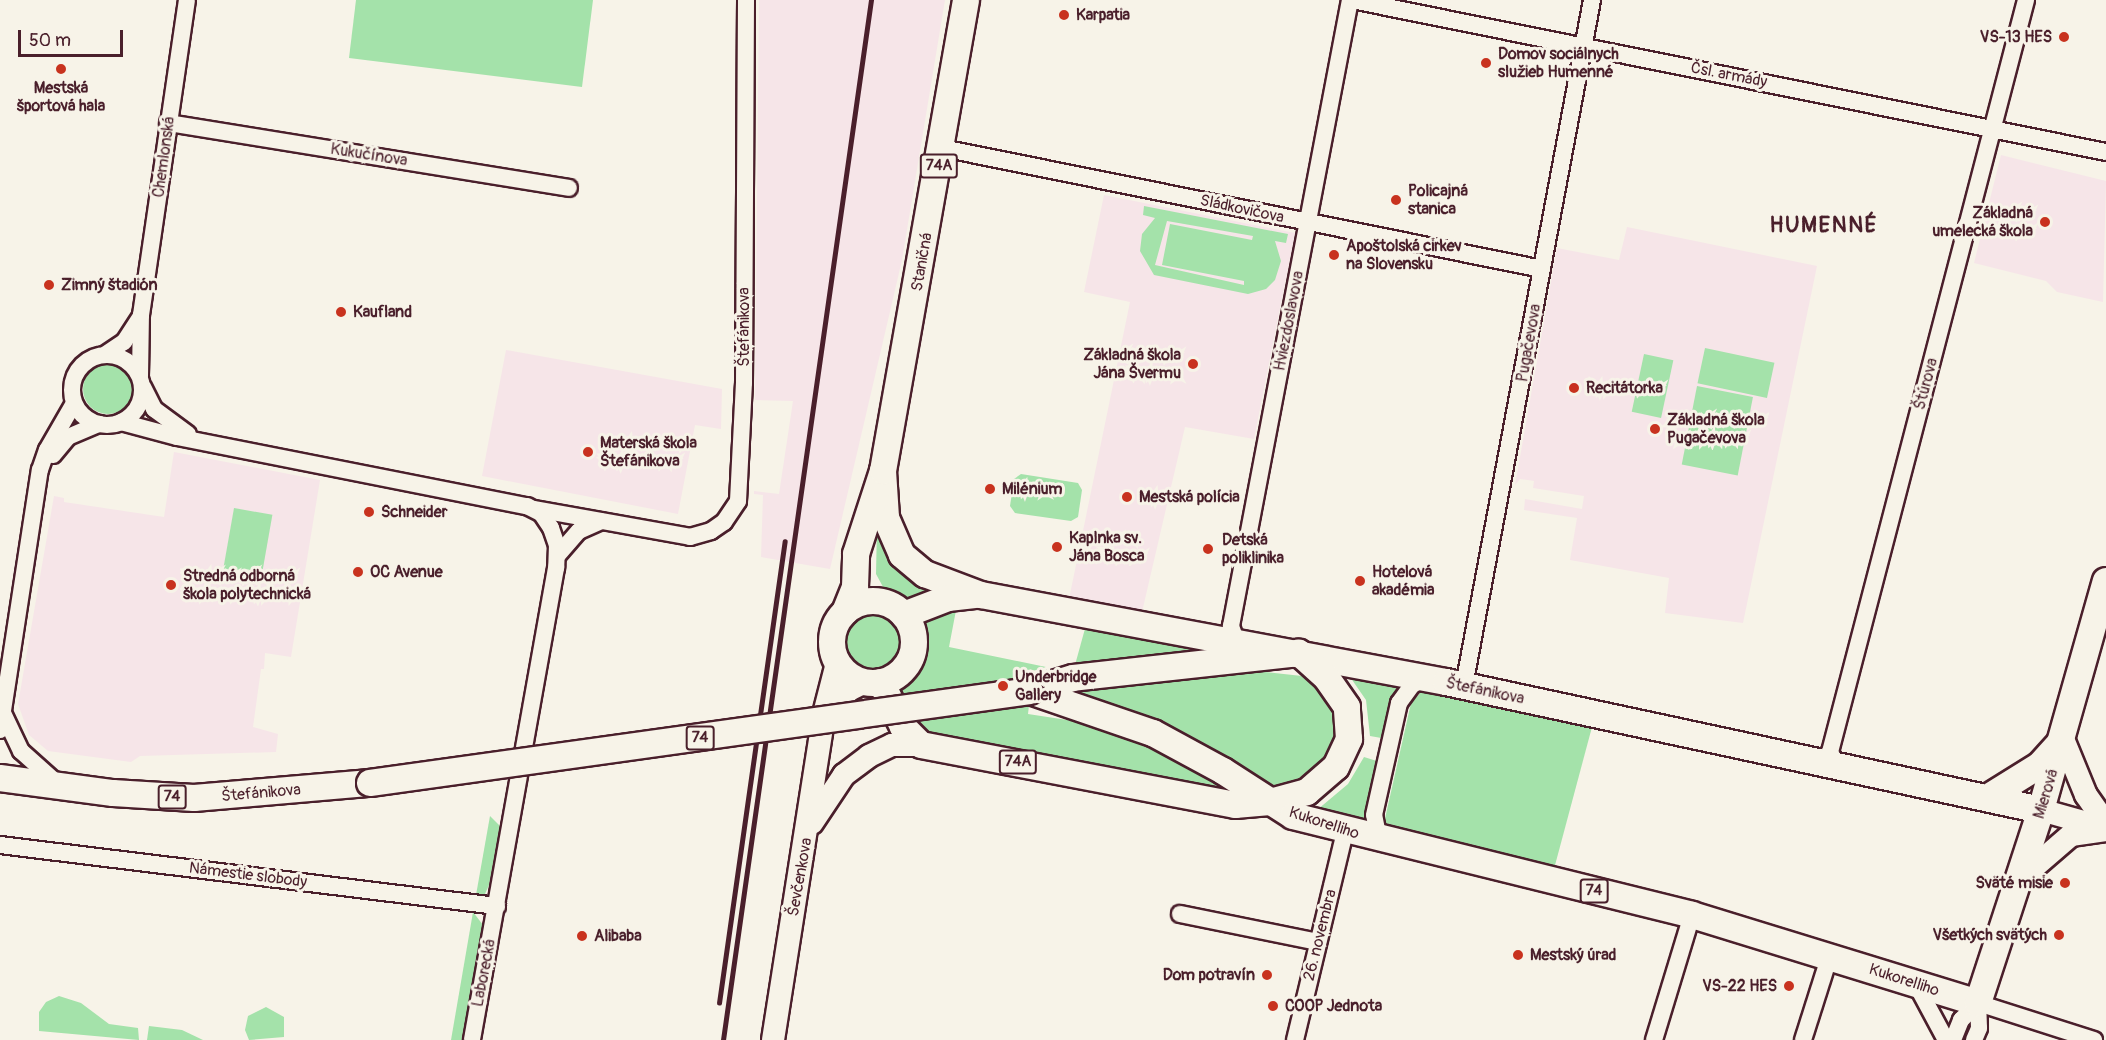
<!DOCTYPE html>
<meta charset="utf-8">
<style>
body{margin:0}
#map{position:relative;width:2106px;height:1040px;overflow:hidden;background:#f7f3e8;font-family:Pangolin,sans-serif}
div>[style]{position:absolute}
[style*='--x']{left:calc(var(--x)*1px);top:calc(var(--y)*1px);width:calc(var(--w)*1px);rotate:calc(var(--a)*1deg)}
.built>*{inset:0;background:#f6e5e8}
.green>*{inset:0;background:#a4e2aa;transform-origin:0 0}
.round{border-radius:50%}
.roads{filter:drop-shadow(2px 0 #4a1f2b) drop-shadow(-2px 0 #4a1f2b) drop-shadow(0 2px #4a1f2b) drop-shadow(0 -2px #4a1f2b)}
.street>*{height:16px;margin:-8px;padding:0 8px;transform-origin:8px;border-radius:8px;background:#f7f3e8}
.street>.ring{margin:-8px;padding:0;box-sizing:content-box;background:none;border:16px solid #f7f3e8;border-radius:50%}
.secondary>*{height:22px;margin:-11px;padding:0 11px;transform-origin:11px;border-radius:11px;background:#f7f3e8}
.primary>*{height:26px;margin:-13px;padding:0 13px;transform-origin:13px;border-radius:13px;background:#f7f3e8}
.primary>.ring{margin:-13px;padding:0;box-sizing:content-box;background:none;border:26px solid #f7f3e8;border-radius:50%}
.rail>*{height:4.5px;margin:-2.25px;padding:0 2.25px;transform-origin:2.25px;border-radius:2.25px;background:#4a1f2b}
.bridges{filter:drop-shadow(2px 0 #4a1f2b) drop-shadow(-2px 0 #4a1f2b) drop-shadow(0 2px #4a1f2b) drop-shadow(0 -2px #4a1f2b)}
.primary-bridge>*{height:26px;margin:-13px;padding:0 13px;transform-origin:13px;border-radius:13px;background:#f7f3e8}
.dots>*{width:16px;height:16px;translate:-50% -50%;box-sizing:border-box;border:3px solid #f7f3e8;border-radius:50%}
span{translate:-50% -50%;white-space:nowrap;text-align:center;line-height:1.15;-webkit-text-stroke:6px #f7f3e8;paint-order:stroke}
.shield-label span{padding:2px 4px;background:#f7f3e8;border:2px solid;border-radius:4px;-webkit-text-stroke-width:0}
.shield-label{font-size:15px;color:#4a1f2b;font-weight:700}
.poi-label{font-size:16px;color:#4a1f2b;font-weight:700}
.left{translate:0 -50%;text-align:left}
.right{translate:-100% -50%;text-align:right}
.street-label{font-size:16px;color:#4a1f2b}
.district-label{font-size:22px;color:#4a1f2b;font-weight:700;letter-spacing:1.5px}
.scale{position:absolute;left:18px;top:30px;width:105px;height:27px;box-sizing:border-box;border:3px solid #4a1f2b;border-top:0;padding-left:8px;font-size:18px;line-height:21px;white-space:nowrap;color:#4a1f2b;-webkit-text-stroke:4px #f7f3e8;paint-order:stroke}
</style>
<div id="map">
<div class="built">
<div style="clip-path:polygon(759px 0,945px 0,902px 260px,830px 569px,761px 557px,763px 495px,754px 494px,754px 491px,779px 494px,793px 401px,755px 400px)"></div>
<div style="clip-path:polygon(2001px 155px,2106px 181px,2103px 302px,2057px 292px,2046px 281px,1974px 263px)"></div>
<div style="clip-path:polygon(1104px 195px,1295px 233px,1254px 439px,1185px 427px,1142px 612px,1069px 599px,1130px 302px,1084px 292px)"></div>
<div style="clip-path:polygon(1627px 227px,1817px 266px,1743px 623px,1665px 613px,1669px 578px,1570px 560px,1577px 518px,1524px 510px,1525px 499px,1582px 509px,1584px 496px,1533px 488px,1534px 481px,1520px 479px,1515px 485px,1557px 248px,1619px 260px)"></div>
<div style="clip-path:polygon(506px 350px,722px 389px,721px 429px,695px 425px,678px 514px,482px 476px)"></div>
<div style="clip-path:polygon(174px 452px,320px 480px,291px 657px,265px 653px,264px 669px,261px 669px,253px 727px,278px 734px,276px 752px,140px 756px,131px 762px,48px 751px,29px 735px,18px 704px,54px 496px,64px 498px,64px 502px,164px 517px)"></div>
</div>
<div class="green">
<div style="clip-path:polygon(356px 0,593px 0,582px 87px,349px 58px)"></div>
<div style="clip-path:polygon(evenodd,1144px 206px,1288px 234px,1286px 243px,1275px 241px,1281px 261px,1275px 280px,1266px 289px,1248px 294px,1154px 275px,1140px 251px,1142px 234px,1155px 218px,1143px 215px,1144px 206px,1167px 221px,1253px 236px,1252px 240px,1170px 224px,1162px 265px,1244px 281px,1244px 285px,1155px 265px,1167px 221px)"></div>
<div style="left:1705px;top:348px;width:71px;height:36px;rotate:12deg"></div>
<div style="left:1644px;top:354px;width:30px;height:59px;rotate:12deg"></div>
<div class="round" style="left:83px;top:364px;width:50px;height:50px"></div>
<div style="left:1697px;top:386px;width:57px;height:80px;rotate:11deg"></div>
<div style="clip-path:polygon(1021px 474px,1078px 483px,1082px 490px,1078px 517px,1071px 521px,1015px 513px,1010px 506px,1014px 479px)"></div>
<div style="left:234px;top:508px;width:39px;height:68px;rotate:10deg"></div>
<div style="clip-path:polygon(877px 526px,931px 590px,931px 592px,902px 605px,888px 596px,876px 574px)"></div>
<div style="clip-path:polygon(957px 605px,949px 647px,1046px 667px,1033px 671px,1028px 714px,1087px 723px,1136px 738px,1231px 791px,1230px 795px,923px 737px,892px 686px,908px 673px,916px 657px,918px 643px,913px 621px)"></div>
<div class="round" style="left:839px;top:611px;width:64px;height:64px"></div>
<div style="clip-path:polygon(1086px 625px,1217px 649px,1075px 665px)"></div>
<div style="clip-path:polygon(1239px 669px,1302px 676px,1336px 705px,1339px 716px,1335px 750px,1307px 780px,1284px 787px,1260px 783px,1055px 693px)"></div>
<div style="clip-path:polygon(1348px 674px,1400px 686px,1387px 739px,1370px 736px,1366px 700px)"></div>
<div style="clip-path:polygon(1422px 691px,1592px 727px,1554px 869px,1384px 823px,1411px 703px)"></div>
<div style="clip-path:polygon(1364px 757px,1380px 762px,1367px 822px,1317px 810px,1348px 784px)"></div>
<div style="clip-path:polygon(490px 816px,500px 826px,489px 885px,485px 894px,476px 895px)"></div>
<div style="clip-path:polygon(473px 912px,483px 925px,462px 1040px,451px 1040px)"></div>
<div style="clip-path:polygon(59px 996px,81px 1003px,109px 1024px,138px 1028px,139px 1040px,39px 1031px,39px 1012px,46px 1002px)"></div>
<div style="clip-path:polygon(266px 1007px,284px 1017px,284px 1037px,249px 1040px,245px 1030px,248px 1016px)"></div>
<div style="clip-path:polygon(149px 1026px,182px 1030px,203px 1040px,147px 1040px)"></div>
</div>
<div class="roads">
<div class="street">
<div style="--x:1352;--y:0;--w:769;--a:11.4"></div>
<div style="--x:168;--y:123;--w:406;--a:9.2"></div>
<div style="--x:942;--y:148;--w:612;--a:11.4"></div>
<div style="--x:106;--y:354;--w:22;--a:-34"></div>
<div style="--x:124;--y:342;--w:31;--a:-57"></div>
<div class="ring" style="left:72px;top:355px;width:54px;height:54px"></div>
<div style="--x:140;--y:376;--w:61;--a:-89.1"></div>
<div style="--x:141;--y:315;--w:318;--a:-81.7"></div>
<div style="--x:143;--y:387;--w:25;--a:63"></div>
<div style="--x:154;--y:409;--w:42;--a:36.3"></div>
<div style="--x:121;--y:422;--w:58;--a:15"></div>
<div style="--x:177;--y:437;--w:357;--a:11.2"></div>
<div style="--x:527;--y:506;--w:16;--a:27"></div>
<div style="--x:541;--y:513;--w:18;--a:56"></div>
<div style="--x:551;--y:528;--w:18;--a:71"></div>
<div style="--x:557;--y:545;--w:23;--a:92"></div>
<div style="--x:556;--y:568;--w:479;--a:100.1"></div>
<div style="--x:53;--y:455;--w:23;--a:-50"></div>
<div style="--x:68;--y:437;--w:34;--a:-23"></div>
<div style="--x:535;--y:509;--w:158;--a:10.2"></div>
<div style="--x:690;--y:537;--w:22;--a:-16"></div>
<div style="--x:711;--y:531;--w:16;--a:-35"></div>
<div style="--x:724;--y:522;--w:25;--a:-56"></div>
<div style="--x:738;--y:501;--w:118;--a:-87.1"></div>
<div style="--x:744;--y:383;--w:383;--a:-89.7"></div>
<div style="--x:557;--y:556;--w:33;--a:-49"></div>
<div style="--x:579;--y:531;--w:24;--a:-24"></div>
<div style="--x:1236;--y:640;--w:15;--a:-110"></div>
<div style="--x:1231;--y:626;--w:637;--a:-79.24"></div>
<div style="--x:1464;--y:686;--w:698;--a:-79.43"></div>
<div style="--x:3;--y:713;--w:42;--a:64.7"></div>
<div style="--x:21;--y:751;--w:51;--a:41.8"></div>
<div style="--x:0;--y:730;--w:263;--a:-81.3"></div>
<div style="--x:40;--y:470;--w:21;--a:-71"></div>
<div style="--x:47;--y:450;--w:54;--a:-60.1"></div>
<div style="--x:1837;--y:766;--w:16;--a:-117"></div>
<div style="--x:1830;--y:752;--w:777;--a:-75.39"></div>
<div style="--x:1379;--y:840;--w:25;--a:-101"></div>
<div style="--x:1374;--y:815;--w:115;--a:-77.4"></div>
<div style="--x:1399;--y:703;--w:22;--a:-54"></div>
<div style="--x:1412;--y:685;--w:16;--a:-27"></div>
<div style="--x:0;--y:845;--w:501;--a:7"></div>
<div style="--x:1180;--y:914;--w:141;--a:11.5"></div>
<div style="--x:1917;--y:986;--w:61;--a:61.8"></div>
<div style="--x:1978;--y:1003;--w:122;--a:17.7"></div>
<div style="--x:1295;--y:1040;--w:215;--a:-76.5"></div>
<div style="--x:1654;--y:1040;--w:131;--a:-73.1"></div>
<div style="--x:1803;--y:1040;--w:89;--a:-72.4"></div>
<div style="--x:1953;--y:1040;--w:22;--a:-68"></div>
<div style="--x:1961;--y:1020;--w:24;--a:-45"></div>
<div style="--x:1974;--y:1040;--w:13;--a:-67"></div>
<div style="--x:1979;--y:1028;--w:25;--a:-92"></div>
</div>
<div class="secondary">
<div style="--x:826;--y:713;--w:33;--a:-45"></div>
<div style="--x:849;--y:690;--w:18;--a:-27"></div>
<div style="--x:2063;--y:739;--w:61;--a:67.7"></div>
<div style="--x:2086;--y:795;--w:35;--a:55"></div>
<div style="--x:2041;--y:810;--w:62;--a:15.8"></div>
<div style="--x:812;--y:823;--w:58;--a:-56.3"></div>
<div style="--x:844;--y:775;--w:31;--a:-37"></div>
<div style="--x:869;--y:756;--w:25;--a:-26"></div>
<div style="--x:892;--y:745;--w:29;--a:0"></div>
<div style="--x:2019;--y:880;--w:69;--a:-40.9"></div>
<div style="--x:2071;--y:835;--w:35;--a:-8"></div>
<div style="--x:773;--y:1040;--w:330;--a:-81.1"></div>
<div style="--x:824;--y:714;--w:53;--a:-75.7"></div>
</div>
<div class="primary">
<div style="--x:883;--y:471;--w:47;--a:86.3"></div>
<div style="--x:886;--y:518;--w:40;--a:66.6"></div>
<div style="--x:902;--y:555;--w:30;--a:40"></div>
<div style="--x:925;--y:574;--w:60;--a:20.6"></div>
<div style="--x:981;--y:595;--w:473;--a:10.6"></div>
<div style="--x:1446;--y:682;--w:609;--a:12.14"></div>
<div class="ring" style="left:832px;top:601px;width:56px;height:56px"></div>
<div style="--x:845;--y:612;--w:27;--a:-68"></div>
<div style="--x:855;--y:587;--w:33;--a:-88"></div>
<div style="--x:856;--y:554;--w:87;--a:-72"></div>
<div style="--x:883;--y:471;--w:478;--a:-80"></div>
<div style="--x:904;--y:615;--w:47;--a:-21.1"></div>
<div style="--x:948;--y:598;--w:27;--a:-6"></div>
<div style="--x:881;--y:682;--w:50;--a:63.9"></div>
<div style="--x:903;--y:727;--w:25;--a:45"></div>
<div style="--x:921;--y:745;--w:320;--a:10.8"></div>
<div style="--x:1235;--y:805;--w:35;--a:-5"></div>
<div style="--x:1270;--y:802;--w:38;--a:-15"></div>
<div style="--x:1307;--y:792;--w:38;--a:-41"></div>
<div style="--x:1336;--y:767;--w:31;--a:-65"></div>
<div style="--x:1349;--y:739;--w:32;--a:-94"></div>
<div style="--x:1347;--y:707;--w:35;--a:-125"></div>
<div style="--x:1327;--y:678;--w:38;--a:-138"></div>
<div style="--x:1299;--y:653;--w:227;--a:173.7"></div>
<div style="--x:1073;--y:678;--w:45;--a:163.2"></div>
<div style="--x:1030;--y:691;--w:130;--a:18.9"></div>
<div style="--x:1153;--y:733;--w:80;--a:28.5"></div>
<div style="--x:1223;--y:771;--w:83;--a:32.7"></div>
<div style="--x:1293;--y:816;--w:411;--a:13.9"></div>
<div style="--x:1692;--y:915;--w:299;--a:17.1"></div>
<div style="--x:1978;--y:1003;--w:203;--a:-71.9"></div>
<div style="--x:2041;--y:810;--w:238;--a:-74.2"></div>
<div style="--x:0;--y:778;--w:114;--a:7.6"></div>
<div style="--x:113;--y:793;--w:81;--a:3.5"></div>
<div style="--x:194;--y:798;--w:177;--a:-4.9"></div>
<div style="--x:1987;--y:798;--w:62;--a:-31.9"></div>
<div style="--x:2040;--y:765;--w:27;--a:-48"></div>
</div>
</div>
<div class="rail">
<div style="--x:719;--y:1003;--w:466;--a:-81.9"></div>
<div style="--x:723;--y:1040;--w:1050;--a:-81.9"></div>
</div>
<div class="bridges">
<div class="primary-bridge">
<div style="--x:370;--y:783;--w:666;--a:-7.94"></div>
</div>
</div>
<div class="dots">
<div style="left:1064px;top:15px;background:#c8321e"></div>
<div style="left:2064px;top:37px;background:#c8321e"></div>
<div style="left:1486px;top:63px;background:#c8321e"></div>
<div style="left:61px;top:69px;background:#c8321e"></div>
<div style="left:1396px;top:200px;background:#c8321e"></div>
<div style="left:2045px;top:222px;background:#c8321e"></div>
<div style="left:1334px;top:255px;background:#c8321e"></div>
<div style="left:49px;top:285px;background:#c8321e"></div>
<div style="left:341px;top:312px;background:#c8321e"></div>
<div style="left:1193px;top:364px;background:#c8321e"></div>
<div style="left:1574px;top:388px;background:#c8321e"></div>
<div style="left:1655px;top:429px;background:#c8321e"></div>
<div style="left:588px;top:452px;background:#c8321e"></div>
<div style="left:990px;top:489px;background:#c8321e"></div>
<div style="left:1127px;top:497px;background:#c8321e"></div>
<div style="left:369px;top:512px;background:#c8321e"></div>
<div style="left:1057px;top:547px;background:#c8321e"></div>
<div style="left:1208px;top:549px;background:#c8321e"></div>
<div style="left:358px;top:572px;background:#c8321e"></div>
<div style="left:1360px;top:581px;background:#c8321e"></div>
<div style="left:171px;top:585px;background:#c8321e"></div>
<div style="left:1003px;top:686px;background:#c8321e"></div>
<div style="left:2065px;top:883px;background:#c8321e"></div>
<div style="left:2059px;top:935px;background:#c8321e"></div>
<div style="left:582px;top:936px;background:#c8321e"></div>
<div style="left:1518px;top:955px;background:#c8321e"></div>
<div style="left:1267px;top:975px;background:#c8321e"></div>
<div style="left:1789px;top:986px;background:#c8321e"></div>
<div style="left:1273px;top:1006px;background:#c8321e"></div>
</div>
<div class="shield-label">
<span style="left:939px;top:166px">74A</span>
<span style="left:700px;top:738px">74</span>
<span style="left:1018px;top:762px">74A</span>
<span style="left:172px;top:797px">74</span>
<span style="left:1594px;top:891px">74</span>
</div>
<div class="poi-label">
<span class="left" style="left:1076px;top:15px">Karpatia</span>
<span class="right" style="left:2052px;top:37px">VS-13 HES</span>
<span class="left" style="left:1498px;top:63px">Domov sociálnych<br>služieb Humenné</span>
<span style="left:61px;top:97px">Mestská<br>športová hala</span>
<span class="left" style="left:1408px;top:200px">Policajná<br>stanica</span>
<span class="right" style="left:2033px;top:222px">Základná<br>umelecká škola</span>
<span class="left" style="left:1346px;top:255px">Apoštolská cirkev<br>na Slovensku</span>
<span class="left" style="left:61px;top:285px">Zimný štadión</span>
<span class="left" style="left:353px;top:312px">Kaufland</span>
<span class="right" style="left:1181px;top:364px">Základná škola<br>Jána Švermu</span>
<span class="left" style="left:1586px;top:388px">Recitátorka</span>
<span class="left" style="left:1667px;top:429px">Základná škola<br>Pugačevova</span>
<span class="left" style="left:600px;top:452px">Materská škola<br>Štefánikova</span>
<span class="left" style="left:1002px;top:489px">Milénium</span>
<span class="left" style="left:1139px;top:497px">Mestská polícia</span>
<span class="left" style="left:381px;top:512px">Schneider</span>
<span class="left" style="left:1069px;top:547px">Kaplnka sv.<br>Jána Bosca</span>
<span class="left" style="left:1222px;top:549px">Detská<br>poliklinika</span>
<span class="left" style="left:370px;top:572px">OC Avenue</span>
<span class="left" style="left:1372px;top:581px">Hotelová<br>akadémia</span>
<span class="left" style="left:183px;top:585px">Stredná odborná<br>škola polytechnická</span>
<span class="left" style="left:1015px;top:686px">Underbridge<br>Gallery</span>
<span class="right" style="left:2053px;top:883px">Sväté misie</span>
<span class="right" style="left:2047px;top:935px">Všetkých svätých</span>
<span class="left" style="left:594px;top:936px">Alibaba</span>
<span class="left" style="left:1530px;top:955px">Mestský úrad</span>
<span class="right" style="left:1255px;top:975px">Dom potravín</span>
<span class="right" style="left:1777px;top:986px">VS-22 HES</span>
<span class="left" style="left:1285px;top:1006px">COOP Jednota</span>
</div>
<div class="street-label">
<span style="left:1729px;top:75px;rotate:11deg">Čsl. armády</span>
<span style="left:369px;top:155px;rotate:9deg">Kukučínova</span>
<span style="left:164px;top:157px;rotate:-82deg">Chemlonská</span>
<span style="left:1242px;top:209px;rotate:12deg">Sládkovičova</span>
<span style="left:922px;top:262px;rotate:-80deg">Staničná</span>
<span style="left:1289px;top:321px;rotate:-79deg">Hviezdoslavova</span>
<span style="left:744px;top:327px;rotate:-90deg">Štefánikova</span>
<span style="left:1529px;top:343px;rotate:-80deg">Pugačevova</span>
<span style="left:1926px;top:384px;rotate:-75deg">Štúrova</span>
<span style="left:1485px;top:691px;rotate:12deg">Štefánikova</span>
<span style="left:261px;top:793px;rotate:-5deg">Štefánikova</span>
<span style="left:2046px;top:794px;rotate:-73deg">Mierová</span>
<span style="left:1324px;top:823px;rotate:18deg">Kukorelliho</span>
<span style="left:248px;top:875px;rotate:7deg">Námestie slobody</span>
<span style="left:800px;top:877px;rotate:-80deg">Ševčenkova</span>
<span style="left:1320px;top:935px;rotate:-76deg">26. novembra</span>
<span style="left:484px;top:973px;rotate:-79deg">Laborecká</span>
<span style="left:1904px;top:980px;rotate:18deg">Kukorelliho</span>
</div>
<div class="district-label">
<span style="left:1824px;top:226px">HUMENNÉ</span>
</div>
<div class="scale">50 m</div>
</div>
